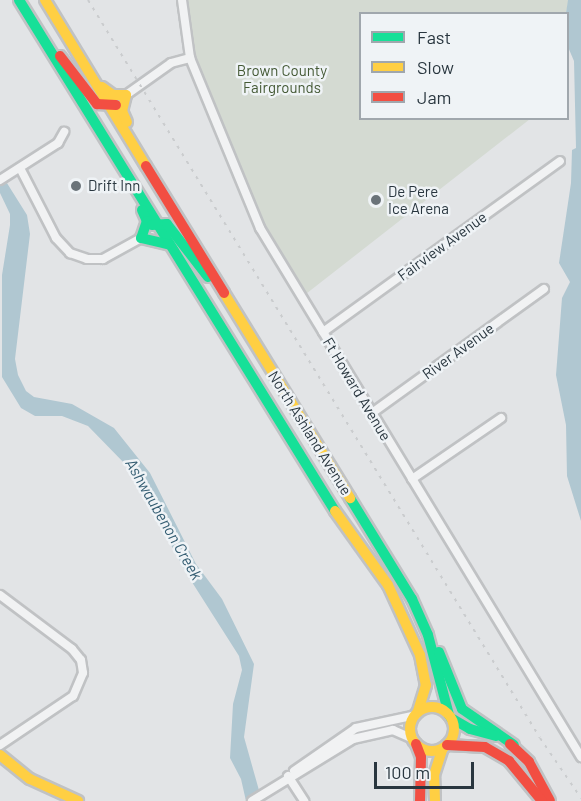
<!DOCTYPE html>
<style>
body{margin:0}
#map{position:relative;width:581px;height:801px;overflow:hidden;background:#e2e4e6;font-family:Barlow,sans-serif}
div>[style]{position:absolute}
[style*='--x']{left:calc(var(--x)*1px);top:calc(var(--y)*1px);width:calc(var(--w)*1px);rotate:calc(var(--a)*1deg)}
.green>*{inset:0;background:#d4dad2}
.water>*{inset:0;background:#b0c7d1}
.roads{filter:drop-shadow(2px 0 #c0c2c4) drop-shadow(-2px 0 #c0c2c4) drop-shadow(0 2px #c0c2c4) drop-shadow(0 -2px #c0c2c4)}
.street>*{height:8px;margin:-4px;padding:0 4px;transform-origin:4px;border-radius:4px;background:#f1f2f3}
.fast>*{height:10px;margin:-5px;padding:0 5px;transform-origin:5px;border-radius:5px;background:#16e098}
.slow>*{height:10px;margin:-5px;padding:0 5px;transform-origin:5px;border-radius:5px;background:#ffcf43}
.slow>.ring{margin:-5px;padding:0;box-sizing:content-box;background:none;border:10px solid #ffcf43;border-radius:50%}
.jam>*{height:10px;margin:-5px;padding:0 5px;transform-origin:5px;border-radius:5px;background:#f24e42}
.rail>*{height:2px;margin-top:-1px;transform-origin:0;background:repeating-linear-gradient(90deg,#caccce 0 3px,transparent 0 9px)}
.dots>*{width:16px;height:16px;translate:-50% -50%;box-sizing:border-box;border:3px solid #eff3f6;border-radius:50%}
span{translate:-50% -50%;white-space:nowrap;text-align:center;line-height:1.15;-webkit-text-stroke:5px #eff3f6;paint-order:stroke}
.park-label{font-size:15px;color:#455a36}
.poi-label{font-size:15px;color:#29363f}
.left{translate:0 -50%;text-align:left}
.street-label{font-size:15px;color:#29363f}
.water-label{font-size:16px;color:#345d72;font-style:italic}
.legend{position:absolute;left:359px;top:12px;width:210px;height:108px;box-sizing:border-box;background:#eff3f6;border:2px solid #a0a7ad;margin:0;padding:8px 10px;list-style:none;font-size:18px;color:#29363f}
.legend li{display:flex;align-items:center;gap:12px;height:30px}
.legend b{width:30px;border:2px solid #a0a7ad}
.scale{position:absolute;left:374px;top:762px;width:100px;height:27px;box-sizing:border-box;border:3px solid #29363f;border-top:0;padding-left:8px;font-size:18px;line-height:21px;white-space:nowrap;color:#29363f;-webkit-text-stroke:4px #eff3f6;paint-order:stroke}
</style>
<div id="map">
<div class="green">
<div style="clip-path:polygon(182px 0,568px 0,568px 3px,566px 13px,360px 14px,360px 118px,530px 119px,302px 297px,260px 228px,190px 58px)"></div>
</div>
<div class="water">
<div style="clip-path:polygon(568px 0,581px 0,581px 521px,567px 476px,566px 425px,556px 375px,562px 298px,570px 282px,559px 263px,571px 183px,572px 150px,576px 148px,574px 61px,568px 47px,566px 13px)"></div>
<div style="clip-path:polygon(0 172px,27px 215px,30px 234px,15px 359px,18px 375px,26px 391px,34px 397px,72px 404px,114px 428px,150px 473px,196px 564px,222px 599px,254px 664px,244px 737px,262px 801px,246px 801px,241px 779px,230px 758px,233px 704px,242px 670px,239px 656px,190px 579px,127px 466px,88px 426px,62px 416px,35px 416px,21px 408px,2px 377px,2px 275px,10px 225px,10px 214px,0 193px)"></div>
</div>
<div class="roads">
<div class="street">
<div style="--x:182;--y:0;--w:59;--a:82.1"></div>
<div style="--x:190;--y:58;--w:184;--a:67.6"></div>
<div style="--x:260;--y:228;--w:619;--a:58.75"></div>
<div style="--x:126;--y:95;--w:55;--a:-35.4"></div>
<div style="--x:171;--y:63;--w:20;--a:-15"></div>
<div style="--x:20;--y:168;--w:79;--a:62.8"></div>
<div style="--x:56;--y:238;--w:21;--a:47"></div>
<div style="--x:70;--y:253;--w:18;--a:19"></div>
<div style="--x:87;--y:259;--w:16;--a:0"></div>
<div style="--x:103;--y:259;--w:43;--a:-28.9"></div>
<div style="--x:0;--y:180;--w:69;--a:-32.5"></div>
<div style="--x:58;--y:143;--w:13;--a:-61"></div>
<div style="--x:323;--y:332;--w:292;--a:-35.8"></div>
<div style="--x:372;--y:413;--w:212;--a:-35.8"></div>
<div style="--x:412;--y:479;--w:108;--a:-34.4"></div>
<div style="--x:0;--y:595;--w:90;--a:36.9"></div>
<div style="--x:72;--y:649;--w:14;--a:51"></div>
<div style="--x:81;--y:660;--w:13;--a:81"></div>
<div style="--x:83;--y:673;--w:25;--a:113"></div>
<div style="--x:73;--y:696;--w:88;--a:146.1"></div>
<div style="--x:294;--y:771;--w:75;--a:-34.7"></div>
<div style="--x:356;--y:728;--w:61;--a:-12.2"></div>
<div style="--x:288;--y:776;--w:30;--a:57"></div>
<div style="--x:252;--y:801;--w:119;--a:-31.5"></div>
<div style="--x:353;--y:739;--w:41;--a:-12.7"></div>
<div style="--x:393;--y:730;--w:22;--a:24"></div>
</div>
<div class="fast">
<div style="--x:19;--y:0;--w:601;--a:58.27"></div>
<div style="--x:142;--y:210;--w:12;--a:66"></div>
<div style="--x:147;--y:221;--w:18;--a:109"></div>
<div style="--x:141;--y:238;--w:28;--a:13"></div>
<div style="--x:152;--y:225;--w:15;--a:-4"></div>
<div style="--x:167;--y:224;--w:67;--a:52.3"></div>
<div style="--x:350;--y:498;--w:119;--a:58.5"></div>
<div style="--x:412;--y:599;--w:39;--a:66"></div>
<div style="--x:428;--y:635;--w:83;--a:75.3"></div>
<div style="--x:439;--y:652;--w:61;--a:68"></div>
<div style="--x:462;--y:709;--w:63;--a:34.7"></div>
<div style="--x:451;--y:718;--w:22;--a:30"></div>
<div style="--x:470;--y:729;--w:27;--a:15"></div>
</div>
<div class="slow">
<div style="--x:45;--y:0;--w:194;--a:58.7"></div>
<div style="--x:102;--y:87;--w:14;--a:36"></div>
<div style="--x:113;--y:95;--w:13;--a:0"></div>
<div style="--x:126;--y:95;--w:16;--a:104"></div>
<div style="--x:122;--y:111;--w:12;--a:66"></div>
<div style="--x:224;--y:293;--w:241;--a:58.4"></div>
<div style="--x:335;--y:511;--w:91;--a:54.4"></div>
<div style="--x:388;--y:585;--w:77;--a:65.4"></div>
<div style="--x:420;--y:655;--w:31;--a:79"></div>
<div style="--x:426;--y:685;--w:28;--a:107"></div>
<div class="ring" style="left:410px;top:707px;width:34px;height:34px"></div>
<div style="--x:0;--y:755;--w:38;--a:39"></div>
<div style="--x:30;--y:779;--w:53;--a:24.6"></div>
<div style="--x:435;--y:801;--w:26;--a:-92"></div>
<div style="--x:434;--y:775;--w:28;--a:-72"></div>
</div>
<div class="jam">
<div style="--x:60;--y:56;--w:61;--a:52.4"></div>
<div style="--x:97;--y:104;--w:19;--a:3"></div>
<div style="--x:146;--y:166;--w:149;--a:58.4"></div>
<div style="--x:416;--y:744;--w:14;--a:69"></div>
<div style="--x:421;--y:757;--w:44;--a:91.3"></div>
<div style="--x:510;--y:744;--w:26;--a:43"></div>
<div style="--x:529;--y:762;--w:44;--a:61.7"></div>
<div style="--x:447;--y:745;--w:38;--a:3"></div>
<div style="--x:485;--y:747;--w:28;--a:30"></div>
<div style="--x:509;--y:761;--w:52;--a:50.5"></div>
</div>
</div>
<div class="rail">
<div style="--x:88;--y:0;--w:865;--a:58.51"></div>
<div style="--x:540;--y:738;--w:73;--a:55.7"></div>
</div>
<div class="dots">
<div style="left:76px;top:186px;background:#6a7379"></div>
<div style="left:376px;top:200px;background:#6a7379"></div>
</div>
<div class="park-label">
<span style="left:282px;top:79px">Brown County<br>Fairgrounds</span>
</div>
<div class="poi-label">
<span class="left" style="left:88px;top:186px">Drift Inn</span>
<span class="left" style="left:388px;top:200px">De Pere<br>Ice Arena</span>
</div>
<div class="street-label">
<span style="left:442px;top:246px;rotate:-36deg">Fairview Avenue</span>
<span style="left:458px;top:351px;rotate:-36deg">River Avenue</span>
<span style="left:357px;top:389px;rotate:59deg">Ft Howard Avenue</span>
<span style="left:310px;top:433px;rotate:58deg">North Ashland Avenue</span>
</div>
<div class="water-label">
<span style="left:164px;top:519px;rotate:60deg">Ashwaubenon Creek</span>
</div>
<ul class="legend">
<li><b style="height:8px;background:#16e098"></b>Fast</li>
<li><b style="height:8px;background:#ffcf43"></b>Slow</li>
<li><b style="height:8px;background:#f24e42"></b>Jam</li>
</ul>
<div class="scale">100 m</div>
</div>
